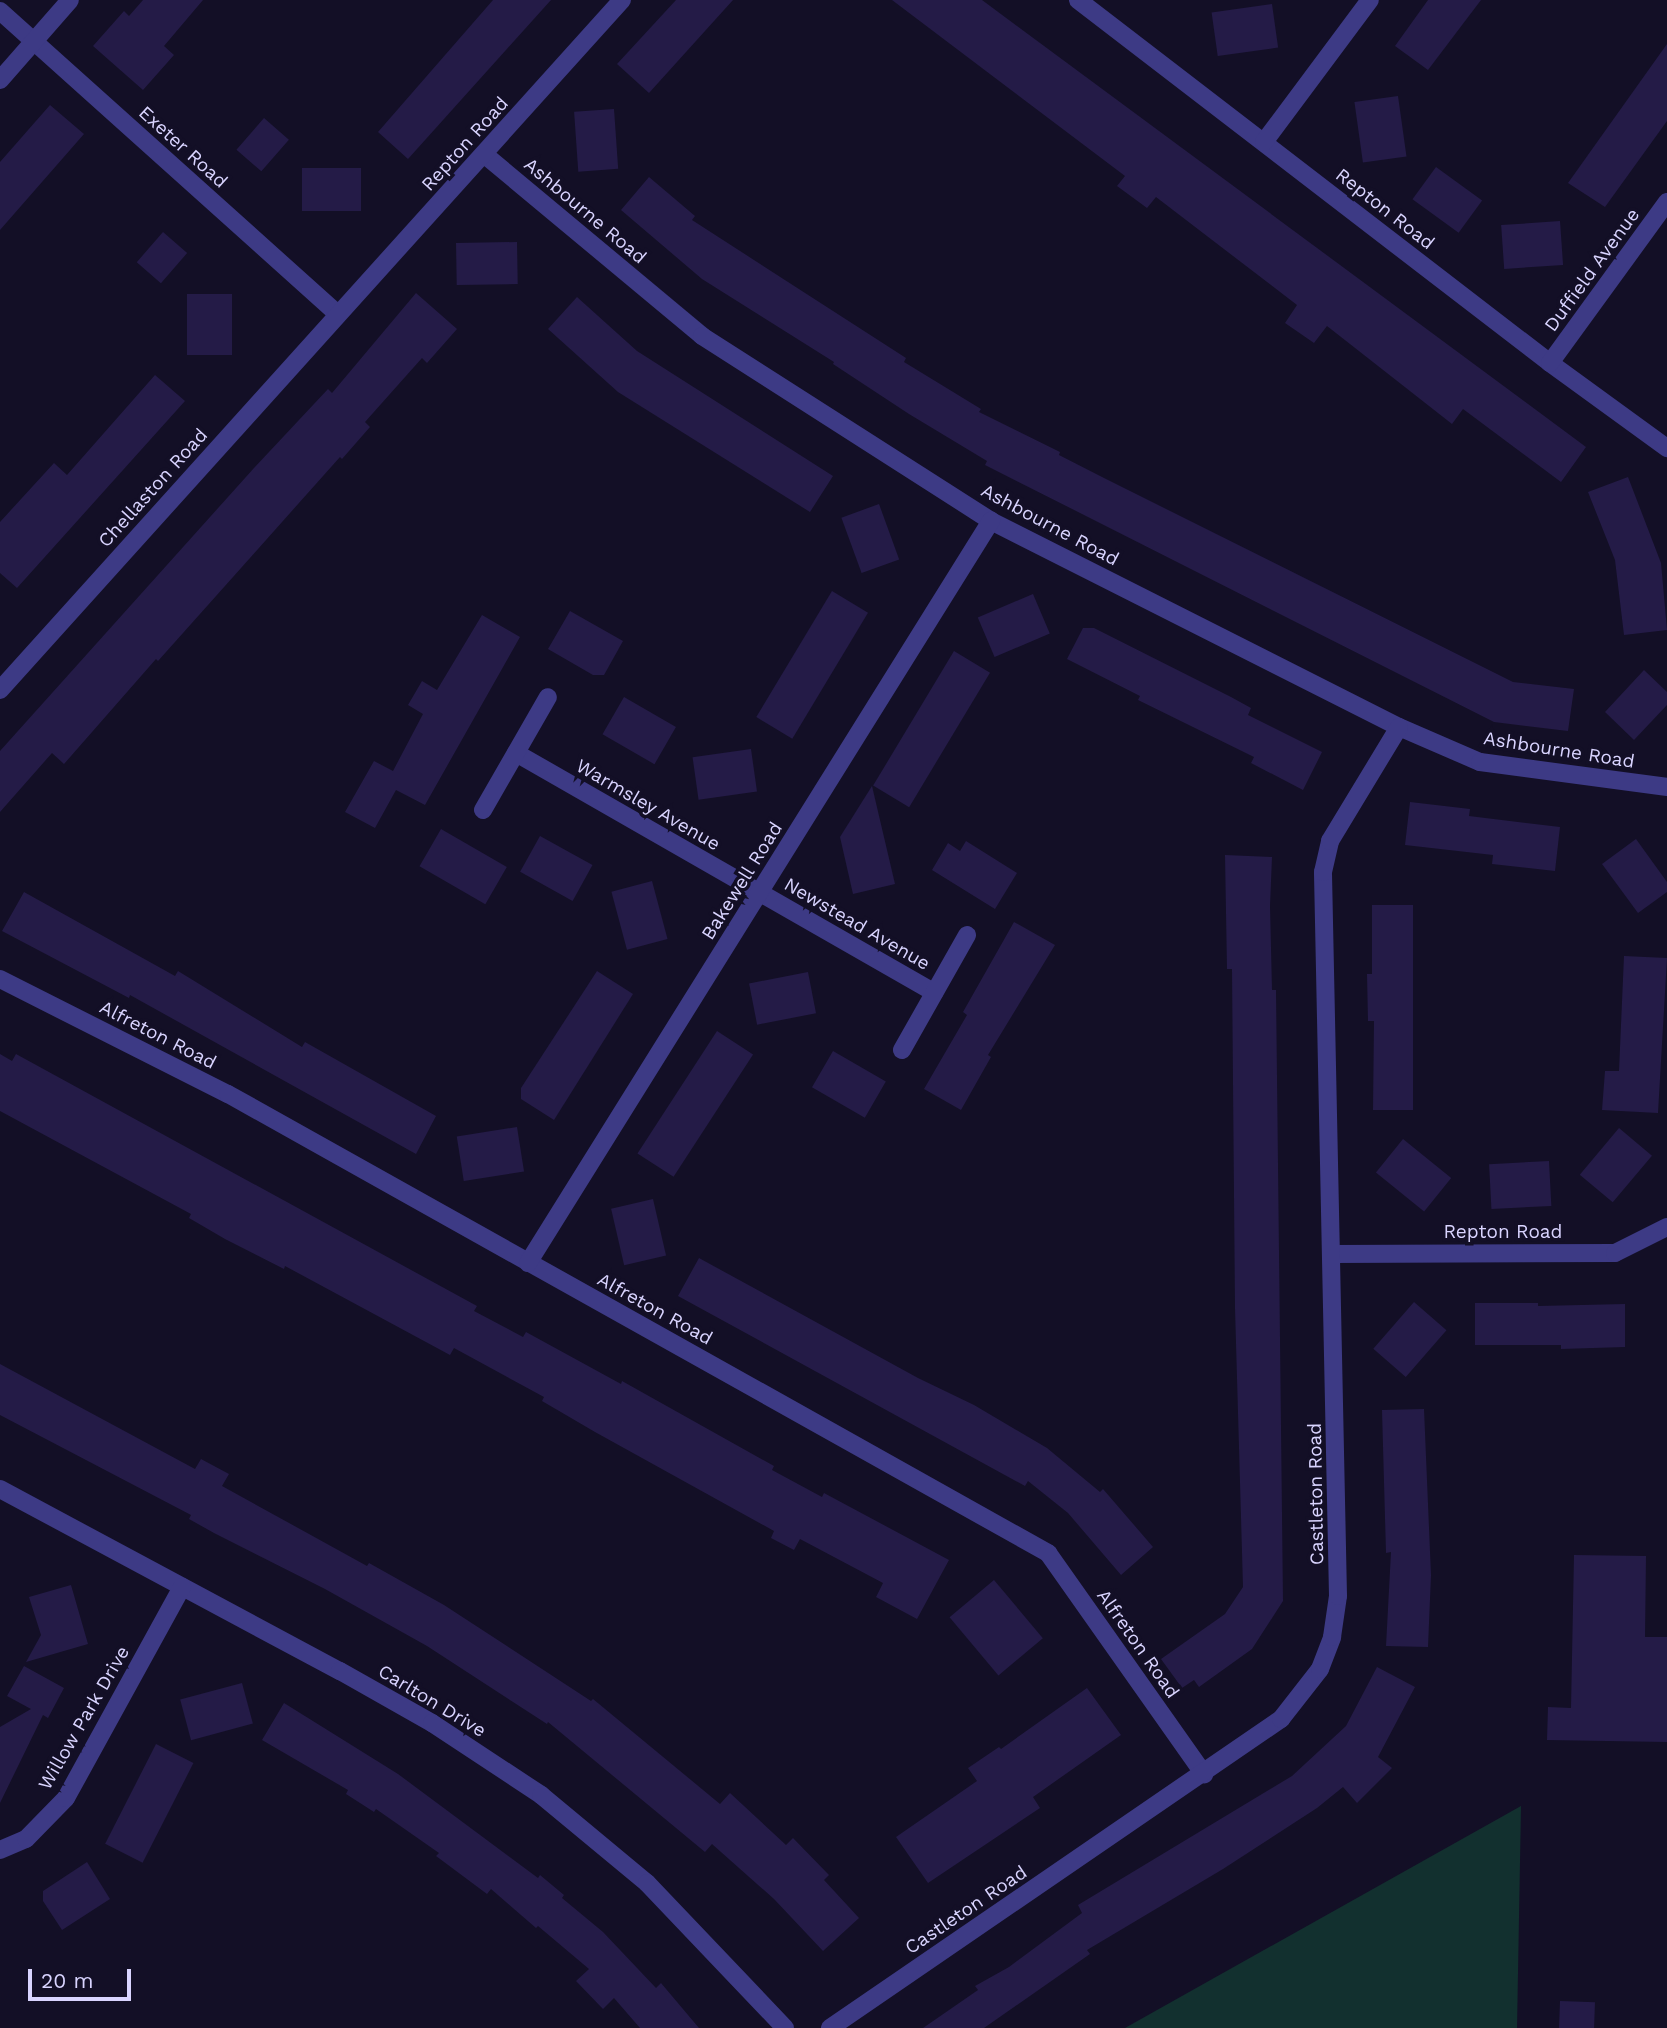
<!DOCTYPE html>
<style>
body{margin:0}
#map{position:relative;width:1667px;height:2028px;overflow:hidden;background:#130f26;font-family:"Work Sans",sans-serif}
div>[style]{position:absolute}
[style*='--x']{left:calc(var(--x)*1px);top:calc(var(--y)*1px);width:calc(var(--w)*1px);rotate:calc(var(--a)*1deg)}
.green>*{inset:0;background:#12302f}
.building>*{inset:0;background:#241b47;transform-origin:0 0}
.street>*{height:18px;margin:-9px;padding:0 9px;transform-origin:9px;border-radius:9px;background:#3d3a85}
span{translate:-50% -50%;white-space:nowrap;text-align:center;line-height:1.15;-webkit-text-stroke:7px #130f26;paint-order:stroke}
.street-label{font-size:19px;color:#d9d4ff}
.scale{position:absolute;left:28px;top:1969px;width:103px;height:32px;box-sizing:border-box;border:4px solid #d9d4ff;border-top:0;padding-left:9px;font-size:21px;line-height:24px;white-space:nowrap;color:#d9d4ff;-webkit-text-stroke:5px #130f26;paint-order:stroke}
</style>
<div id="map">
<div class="green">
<div style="clip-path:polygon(1521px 1806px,1517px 2028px,1125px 2028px)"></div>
</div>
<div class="building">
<div style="clip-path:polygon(143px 0,203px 0,164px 46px,174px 55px,143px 90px,93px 46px,124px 11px,129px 16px)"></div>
<div style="clip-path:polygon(493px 0,551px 0,408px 159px,378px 132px)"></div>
<div style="clip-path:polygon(676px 0,733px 0,649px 93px,617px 64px)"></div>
<div style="clip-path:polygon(892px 0,982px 0,1586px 447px,1561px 482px,1463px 409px,1452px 424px,1327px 326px,1314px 343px,1285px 323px,1297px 305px,1156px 197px,1147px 208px,1117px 186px,1125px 176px)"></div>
<div style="clip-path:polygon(1428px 0,1481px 0,1428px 70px,1395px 46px)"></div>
<div style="left:1272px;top:4px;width:44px;height:61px;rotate:82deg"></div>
<div style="clip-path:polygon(1667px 44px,1667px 121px,1605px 207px,1568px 183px)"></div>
<div style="left:1398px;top:96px;width:61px;height:44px;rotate:82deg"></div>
<div style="clip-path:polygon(50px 105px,84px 134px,0 230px,0 162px)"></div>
<div style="left:614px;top:109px;width:60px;height:40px;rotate:86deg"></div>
<div style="left:264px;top:118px;width:33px;height:42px;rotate:41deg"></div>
<div style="left:1436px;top:167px;width:57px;height:40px;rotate:36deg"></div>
<div style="left:302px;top:168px;width:59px;height:43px"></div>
<div style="clip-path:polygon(649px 177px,695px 216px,692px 220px,906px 358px,904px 362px,981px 409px,979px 412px,1060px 452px,1059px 455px,1104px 478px,1513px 682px,1574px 689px,1568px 731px,1494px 722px,985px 465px,987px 461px,909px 414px,833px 364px,834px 362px,702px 279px,621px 210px)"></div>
<div style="left:1560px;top:221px;width:44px;height:59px;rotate:86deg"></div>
<div style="left:163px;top:232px;width:32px;height:40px;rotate:41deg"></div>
<div style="left:517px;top:242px;width:42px;height:61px;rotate:89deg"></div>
<div style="clip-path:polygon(416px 293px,457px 329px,427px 363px,422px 358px,365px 422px,370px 427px,342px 459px,340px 457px,158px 661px,156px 659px,64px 764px,52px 753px,0 812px,0 751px,254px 468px,328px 389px,332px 393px)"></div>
<div style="left:187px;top:294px;width:45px;height:61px"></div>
<div style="clip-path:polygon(577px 297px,637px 351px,833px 476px,810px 512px,618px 392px,548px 329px)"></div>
<div style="clip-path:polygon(155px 375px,185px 401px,17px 588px,0 573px,0 522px,54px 463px,67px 475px)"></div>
<div style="clip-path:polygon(1628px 477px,1661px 563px,1667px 630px,1624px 635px,1615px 560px,1588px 492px)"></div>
<div style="left:879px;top:504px;width:59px;height:40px;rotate:70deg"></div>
<div style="left:832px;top:591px;width:42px;height:147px;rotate:31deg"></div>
<div style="left:1033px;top:594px;width:43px;height:60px;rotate:67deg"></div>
<div style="clip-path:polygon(570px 611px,623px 641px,604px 675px,593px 675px,548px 649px)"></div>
<div style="clip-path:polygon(482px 615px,520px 637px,425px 805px,396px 790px,375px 828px,345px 812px,374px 761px,393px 771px,423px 714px,408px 705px,422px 681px,437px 690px)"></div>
<div style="clip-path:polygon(1083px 628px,1094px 628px,1231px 697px,1251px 708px,1248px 715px,1322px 752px,1303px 790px,1251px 763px,1254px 757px,1138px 700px,1140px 696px,1067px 659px)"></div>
<div style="left:954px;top:651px;width:42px;height:157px;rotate:31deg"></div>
<div style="clip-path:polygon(1644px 670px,1667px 692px,1667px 705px,1634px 740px,1605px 712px)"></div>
<div style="left:624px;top:697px;width:60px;height:43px;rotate:30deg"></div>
<div style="left:751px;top:749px;width:43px;height:59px;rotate:82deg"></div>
<div style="clip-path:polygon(872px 786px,895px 884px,853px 894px,840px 837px)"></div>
<div style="clip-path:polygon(1410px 802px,1470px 809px,1469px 816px,1560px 827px,1555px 871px,1492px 864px,1493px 855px,1405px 845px)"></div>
<div style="left:441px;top:829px;width:76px;height:43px;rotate:30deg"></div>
<div style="left:540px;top:836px;width:60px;height:41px;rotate:29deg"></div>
<div style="clip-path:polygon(1636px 839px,1667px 882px,1667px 892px,1638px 913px,1602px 864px)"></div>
<div style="clip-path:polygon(966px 841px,1017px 873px,995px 909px,932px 870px,948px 843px,960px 851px)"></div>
<div style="clip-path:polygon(1225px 855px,1272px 857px,1270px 906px,1272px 990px,1276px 990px,1283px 1601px,1252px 1649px,1199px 1687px,1194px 1680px,1182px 1688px,1161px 1659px,1225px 1614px,1243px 1587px,1235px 1308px,1232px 969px,1227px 969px)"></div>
<div style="left:652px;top:881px;width:60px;height:42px;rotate:75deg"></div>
<div style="clip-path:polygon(24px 892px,175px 976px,178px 971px,302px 1047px,305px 1042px,436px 1116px,416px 1154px,130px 995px,129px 998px,2px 931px)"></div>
<div style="clip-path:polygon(1372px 905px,1413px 905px,1413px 1110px,1373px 1110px,1374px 1021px,1368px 1021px,1367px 974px,1372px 974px)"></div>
<div style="clip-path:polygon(1014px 922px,1055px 945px,988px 1055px,991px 1057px,961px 1110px,924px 1089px,967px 1015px,963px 1012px)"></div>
<div style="clip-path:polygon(1624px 956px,1667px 958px,1658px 1113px,1602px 1110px,1605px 1071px,1619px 1071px)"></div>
<div style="clip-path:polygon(597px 971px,633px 994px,554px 1120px,521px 1099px,521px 1088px)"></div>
<div style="left:808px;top:972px;width:42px;height:60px;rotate:79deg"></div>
<div style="left:717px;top:1031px;width:43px;height:146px;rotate:33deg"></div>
<div style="left:833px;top:1051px;width:61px;height:42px;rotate:30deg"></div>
<div style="clip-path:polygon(0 1054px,12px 1061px,16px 1054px,477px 1306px,474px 1311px,523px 1337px,526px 1332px,621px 1384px,622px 1381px,774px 1466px,772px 1470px,822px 1497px,824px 1493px,949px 1560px,917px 1619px,876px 1597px,883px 1583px,800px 1539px,794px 1550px,771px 1538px,774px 1531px,595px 1432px,542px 1401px,544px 1397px,454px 1348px,450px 1355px,285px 1266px,284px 1269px,225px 1239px,189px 1218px,191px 1214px,0 1111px)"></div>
<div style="left:517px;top:1127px;width:45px;height:61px;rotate:81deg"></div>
<div style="left:1619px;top:1128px;width:43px;height:61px;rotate:40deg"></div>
<div style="left:1403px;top:1139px;width:62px;height:43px;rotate:39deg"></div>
<div style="left:1549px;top:1161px;width:45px;height:60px;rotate:87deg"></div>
<div style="left:653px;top:1199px;width:58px;height:43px;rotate:77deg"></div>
<div style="clip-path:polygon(699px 1258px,918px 1378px,974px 1405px,1047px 1448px,1100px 1492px,1103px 1489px,1153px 1547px,1121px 1575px,1068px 1513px,1028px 1481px,1025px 1486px,678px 1296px)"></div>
<div style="left:1414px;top:1302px;width:43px;height:62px;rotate:41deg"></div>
<div style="clip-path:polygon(1475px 1303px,1538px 1303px,1538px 1306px,1625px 1304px,1625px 1347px,1561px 1349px,1561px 1345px,1475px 1345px)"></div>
<div style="clip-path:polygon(0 1364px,195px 1469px,201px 1459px,229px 1474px,222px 1486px,367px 1566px,369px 1563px,444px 1605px,591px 1701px,593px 1699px,720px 1804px,730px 1793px,786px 1845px,793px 1838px,829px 1875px,824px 1880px,859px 1918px,823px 1951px,774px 1899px,712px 1844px,705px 1852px,548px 1722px,547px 1724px,427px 1646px,325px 1589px,214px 1533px,189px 1519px,191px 1515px,0 1415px)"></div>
<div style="clip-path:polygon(1424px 1409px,1431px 1575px,1428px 1647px,1386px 1646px,1391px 1552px,1386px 1553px,1382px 1410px)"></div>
<div style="clip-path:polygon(1574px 1555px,1646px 1556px,1645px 1637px,1667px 1637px,1667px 1742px,1547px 1740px,1548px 1707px,1571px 1708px)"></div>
<div style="left:994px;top:1580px;width:76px;height:58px;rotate:50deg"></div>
<div style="clip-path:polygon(71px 1585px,88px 1644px,26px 1662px,41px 1635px,29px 1597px)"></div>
<div style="clip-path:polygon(24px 1666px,64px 1688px,48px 1718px,43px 1715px,0 1803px,0 1727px,31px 1709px,7px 1696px)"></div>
<div style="clip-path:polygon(1377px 1667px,1415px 1687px,1378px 1757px,1392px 1768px,1357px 1803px,1343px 1787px,1317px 1808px,1223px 1869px,1087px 1950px,1090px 1954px,984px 2028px,923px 2028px,978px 1990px,975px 1986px,1009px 1967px,1082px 1913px,1078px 1905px,1292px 1776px,1346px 1726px)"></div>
<div style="left:242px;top:1683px;width:42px;height:64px;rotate:75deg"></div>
<div style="clip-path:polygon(1087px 1688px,1121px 1735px,1033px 1797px,1040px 1808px,928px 1883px,896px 1837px,977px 1781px,968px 1768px,999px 1747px,1001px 1749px)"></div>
<div style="clip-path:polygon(284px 1703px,398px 1774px,538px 1878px,540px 1875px,564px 1895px,562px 1898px,603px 1932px,656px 1988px,661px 1983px,699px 2028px,640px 2028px,614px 1998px,603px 2009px,576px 1981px,589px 1969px,538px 1926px,536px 1928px,491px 1889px,487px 1894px,436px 1856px,439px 1853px,376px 1809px,374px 1812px,346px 1794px,348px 1790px,262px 1740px)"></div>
<div style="left:156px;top:1744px;width:42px;height:112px;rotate:27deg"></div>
<div style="clip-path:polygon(87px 1862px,110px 1899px,62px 1930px,43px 1901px,43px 1891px)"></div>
<div style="left:1560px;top:2001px;width:35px;height:27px;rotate:2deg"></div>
</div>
<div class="street">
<div style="--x:1078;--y:0;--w:595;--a:37.56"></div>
<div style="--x:1550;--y:363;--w:145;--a:36"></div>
<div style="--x:0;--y:11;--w:454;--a:41.9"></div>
<div style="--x:0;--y:80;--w:106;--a:-48.8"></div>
<div style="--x:1264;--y:142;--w:177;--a:-53.3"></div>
<div style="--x:485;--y:155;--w:283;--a:39.8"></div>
<div style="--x:702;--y:336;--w:343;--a:32.6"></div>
<div style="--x:991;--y:521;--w:457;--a:26.8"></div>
<div style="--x:1399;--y:727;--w:88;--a:23.4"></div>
<div style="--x:1480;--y:762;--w:189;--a:7.6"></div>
<div style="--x:1550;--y:363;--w:199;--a:-54"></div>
<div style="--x:0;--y:690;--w:929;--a:-47.97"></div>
<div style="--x:516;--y:753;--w:482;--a:29.8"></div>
<div style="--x:483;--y:810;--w:130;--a:-60.1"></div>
<div style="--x:0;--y:979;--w:255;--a:26.8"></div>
<div style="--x:228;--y:1094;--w:940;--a:29.24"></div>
<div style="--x:1048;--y:1553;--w:271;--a:54.8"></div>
<div style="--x:902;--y:1050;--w:132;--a:-60.5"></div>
<div style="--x:1332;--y:1254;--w:283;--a:-0.2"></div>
<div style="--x:1615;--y:1253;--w:58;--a:-26.6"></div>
<div style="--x:528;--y:1263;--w:875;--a:-58.04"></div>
<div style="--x:0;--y:1489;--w:386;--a:28.2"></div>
<div style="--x:340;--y:1671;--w:106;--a:29.5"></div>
<div style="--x:432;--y:1723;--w:131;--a:33.4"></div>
<div style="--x:541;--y:1795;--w:138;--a:39.7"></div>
<div style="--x:647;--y:1883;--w:200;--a:46.4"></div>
<div style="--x:0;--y:1850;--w:28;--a:-23"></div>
<div style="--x:26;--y:1839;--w:57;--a:-45.7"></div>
<div style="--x:66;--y:1798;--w:241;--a:-61.2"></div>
<div style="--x:830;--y:2028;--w:547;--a:-34.42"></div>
<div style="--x:1281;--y:1719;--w:63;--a:-52"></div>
<div style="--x:1320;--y:1669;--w:34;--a:-69"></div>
<div style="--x:1332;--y:1637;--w:41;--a:-81.7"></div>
<div style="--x:1338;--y:1596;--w:724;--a:-91.19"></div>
<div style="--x:1323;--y:872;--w:32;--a:-77"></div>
<div style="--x:1330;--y:841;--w:133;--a:-58.8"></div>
</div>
<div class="street-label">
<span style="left:465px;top:144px;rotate:-48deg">Repton Road</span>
<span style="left:183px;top:147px;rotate:42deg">Exeter Road</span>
<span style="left:1385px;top:209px;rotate:38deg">Repton Road</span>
<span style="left:585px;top:211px;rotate:40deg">Ashbourne Road</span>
<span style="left:1592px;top:270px;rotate:-54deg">Duffield Avenue</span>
<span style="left:153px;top:488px;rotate:-48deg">Chellaston Road</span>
<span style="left:1050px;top:525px;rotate:28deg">Ashbourne Road</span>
<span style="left:1559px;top:750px;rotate:9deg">Ashbourne Road</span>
<span style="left:648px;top:805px;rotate:30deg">Warmsley Avenue</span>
<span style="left:742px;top:881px;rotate:-58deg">Bakewell Road</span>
<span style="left:857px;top:924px;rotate:30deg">Newstead Avenue</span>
<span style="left:158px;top:1035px;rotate:27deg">Alfreton Road</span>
<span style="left:1503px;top:1232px">Repton Road</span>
<span style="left:655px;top:1309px;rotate:29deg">Alfreton Road</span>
<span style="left:1316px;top:1494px;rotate:-91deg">Castleton Road</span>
<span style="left:1138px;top:1644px;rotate:55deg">Alfreton Road</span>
<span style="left:432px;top:1701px;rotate:31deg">Carlton Drive</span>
<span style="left:84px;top:1718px;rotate:-60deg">Willow Park Drive</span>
<span style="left:966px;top:1910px;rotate:-34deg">Castleton Road</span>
</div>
<div class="scale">20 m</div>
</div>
